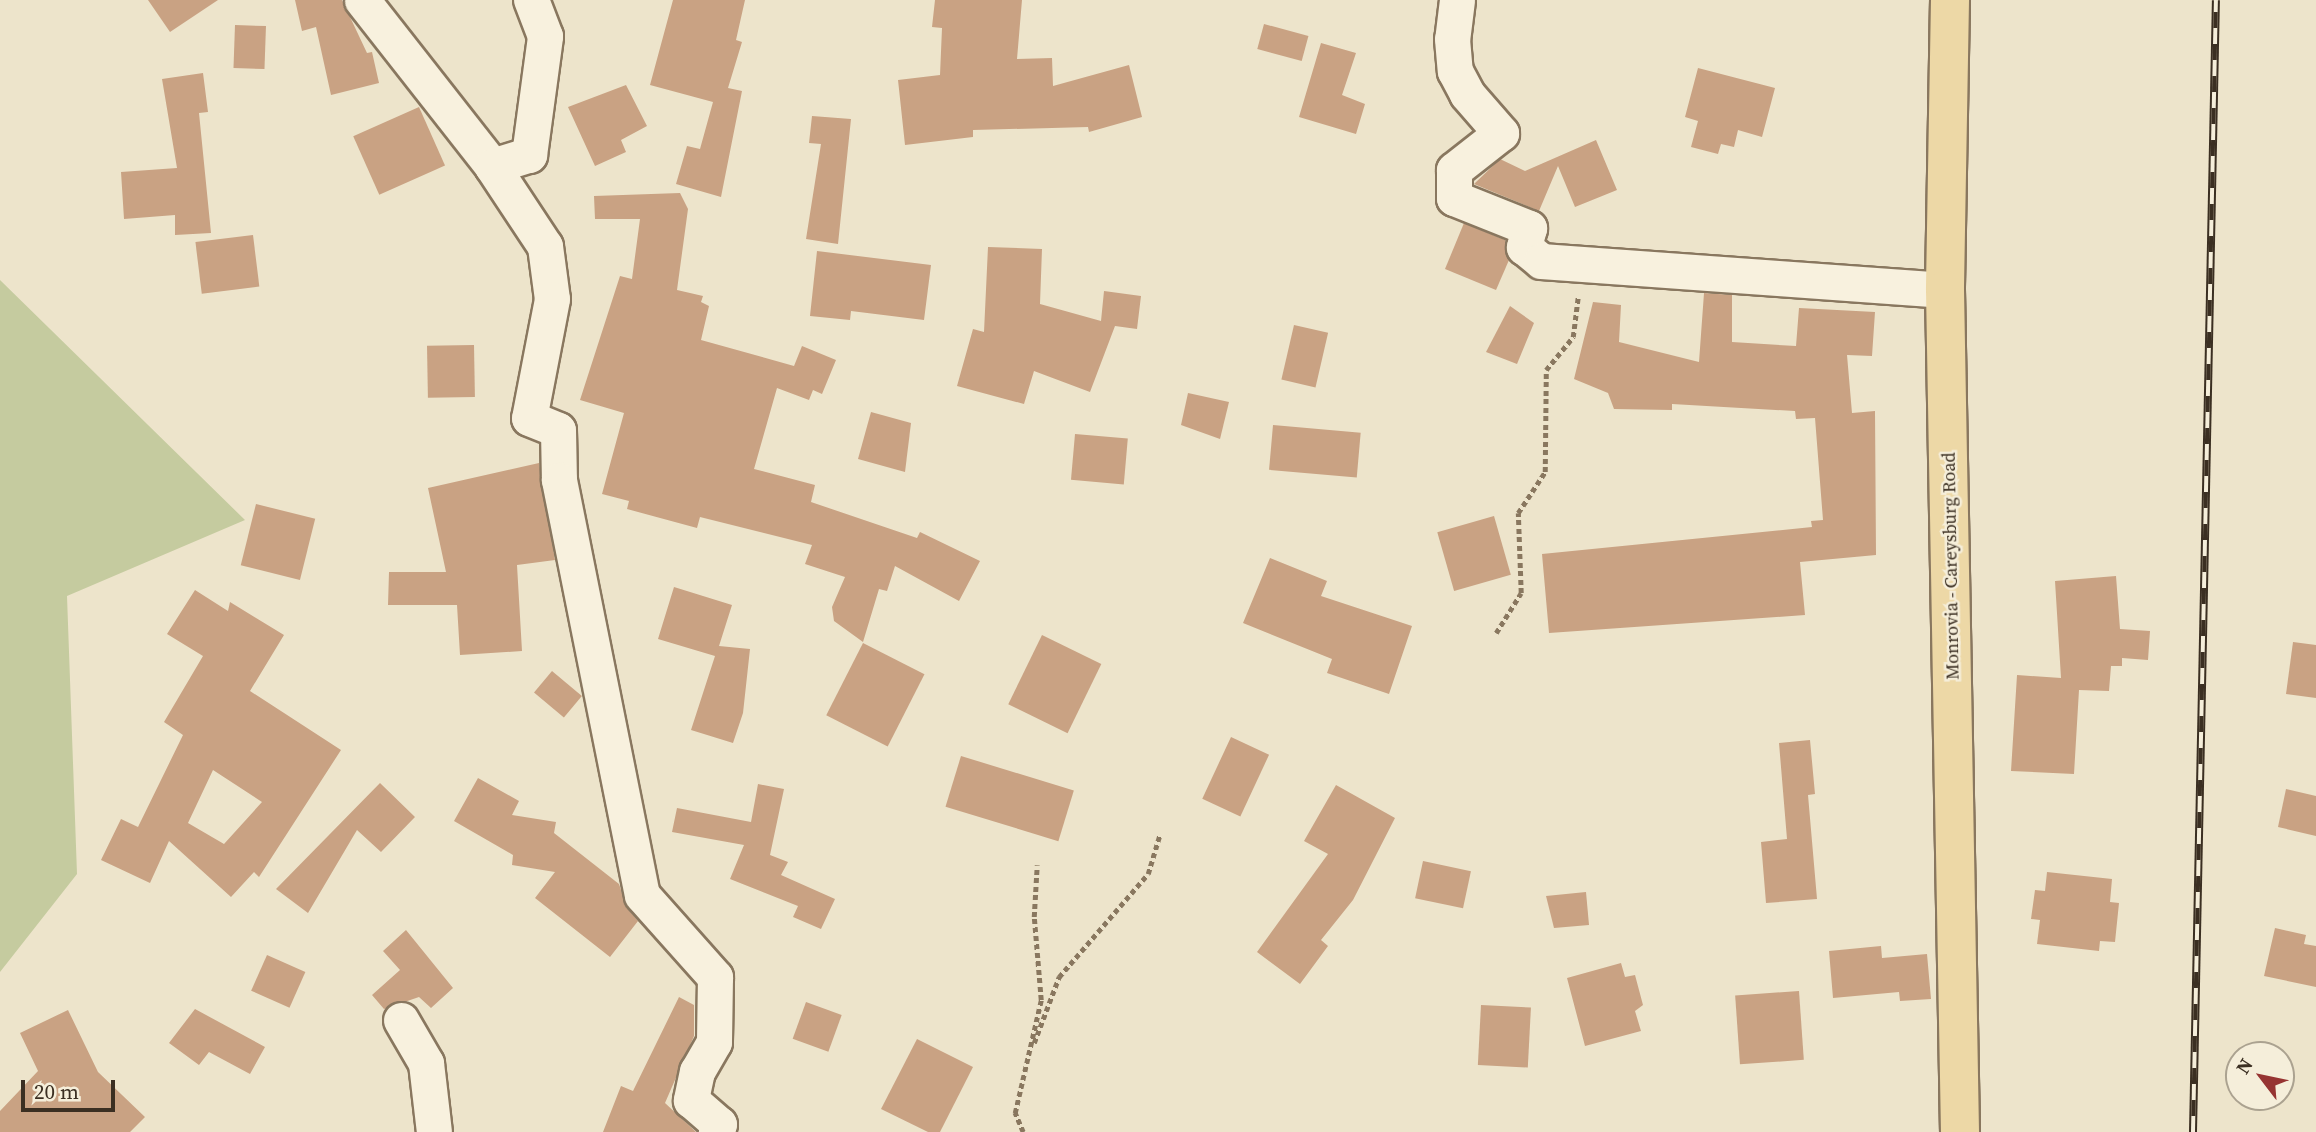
<!DOCTYPE html>
<style>
body{margin:0}
#map{position:relative;width:2316px;height:1132px;overflow:hidden;background:#ede4cb;font-family:"Source Serif 4",serif}
div>[style]{position:absolute}
[style*='--x']{left:calc(var(--x)*1px);top:calc(var(--y)*1px);width:calc(var(--w)*1px);rotate:calc(var(--a)*1deg)}
.green>*{inset:0;background:#c5cb9f}
.building>*{inset:0;background:#c9a283;transform-origin:0 0}
.path>*{height:4.5px;margin-top:-2.25px;transform-origin:0;background:repeating-linear-gradient(90deg,#89775f 0 5px,transparent 0 8.5px)}
.roads{filter:drop-shadow(2px 0 #89775f) drop-shadow(-2px 0 #89775f) drop-shadow(0 2px #89775f) drop-shadow(0 -2px #89775f)}
.minor>*{height:35px;margin:-17.5px;padding:0 17.5px;transform-origin:17.5px;border-radius:17.5px;background:#f8f1de}
.major>*{height:38px;margin:-19px;padding:0 19px;transform-origin:19px;border-radius:19px;background:#edd8a6}
.rail>*{height:8px;margin-top:-4px;transform-origin:0;background:repeating-linear-gradient(90deg,#f5eeda 0 16px,#3b2f22 0 32px);box-sizing:border-box;border-block:2px solid #3b2f22}
span{translate:-50% -50%;white-space:nowrap;text-align:center;line-height:1.15;-webkit-text-stroke:5px #f5eeda;paint-order:stroke}
.street-label{font-size:18px;color:#3b2f22}
.north{position:absolute;left:2225px;top:1041px;width:70px;height:70px;box-sizing:border-box;background:#f5eeda;border:2px solid #aba290;border-radius:50%;rotate:302deg;font-size:19px;font-weight:700;line-height:28px;text-align:center;color:#3b2f22}
.north::after{content:'';display:block;margin:auto;width:24px;height:32px;background:#963432;clip-path:polygon(50% 0,100% 100%,50% 72%,0 100%)}
.scale{position:absolute;left:21px;top:1080px;width:94px;height:32px;box-sizing:border-box;border:4px solid #3b2f22;border-top:0;padding-left:9px;font-size:21px;line-height:24px;white-space:nowrap;color:#3b2f22;-webkit-text-stroke:5px #f5eeda;paint-order:stroke}
</style>
<div id="map">
<div class="green">
<div style="clip-path:polygon(0 280px,245px 520px,67px 596px,77px 874px,0 972px)"></div>
</div>
<div class="building">
<div style="clip-path:polygon(148px 0,218px 0,170px 32px)"></div>
<div style="clip-path:polygon(295px 0,342px 0,367px 53px,372px 52px,379px 83px,331px 95px,316px 27px,302px 31px)"></div>
<div style="clip-path:polygon(673px 0,745px 0,736px 40px,742px 42px,728px 88px,742px 91px,721px 197px,676px 184px,687px 146px,700px 149px,713px 102px,650px 85px)"></div>
<div style="clip-path:polygon(935px 0,1022px 0,1017px 59px,1052px 58px,1053px 86px,1129px 65px,1142px 117px,1089px 132px,1088px 127px,973px 130px,973px 137px,905px 145px,898px 80px,940px 75px,942px 28px,932px 27px)"></div>
<div style="left:1264px;top:24px;width:46px;height:26px;rotate:15deg"></div>
<div style="left:235px;top:25px;width:31px;height:43px;rotate:2deg"></div>
<div style="clip-path:polygon(1321px 43px,1356px 53px,1342px 95px,1365px 104px,1356px 134px,1299px 117px)"></div>
<div style="clip-path:polygon(1698px 68px,1775px 88px,1762px 137px,1738px 130px,1734px 147px,1721px 144px,1718px 154px,1691px 147px,1698px 121px,1685px 117px)"></div>
<div style="clip-path:polygon(203px 73px,208px 112px,199px 113px,211px 233px,175px 235px,175px 215px,124px 219px,121px 172px,177px 168px,162px 79px)"></div>
<div style="clip-path:polygon(626px 85px,647px 126px,621px 140px,626px 152px,595px 166px,568px 107px)"></div>
<div style="left:419px;top:107px;width:64px;height:72px;rotate:66deg"></div>
<div style="clip-path:polygon(812px 116px,851px 119px,838px 244px,806px 239px,821px 144px,809px 143px)"></div>
<div style="clip-path:polygon(1596px 140px,1617px 190px,1575px 207px,1558px 166px,1539px 211px,1474px 184px,1500px 159px,1525px 171px)"></div>
<div style="clip-path:polygon(680px 193px,688px 209px,677px 290px,703px 296px,701px 302px,709px 306px,701px 340px,794px 366px,802px 346px,836px 360px,822px 394px,813px 390px,809px 400px,777px 388px,754px 469px,815px 485px,811px 502px,917px 538px,920px 532px,980px 561px,959px 601px,895px 566px,887px 591px,879px 589px,863px 642px,834px 621px,832px 607px,845px 577px,805px 564px,812px 545px,700px 517px,697px 528px,627px 509px,629px 501px,602px 494px,624px 413px,580px 400px,620px 276px,632px 279px,640px 219px,595px 219px,594px 196px)"></div>
<div style="clip-path:polygon(1464px 223px,1505px 240px,1509px 260px,1496px 290px,1445px 269px)"></div>
<div style="left:253px;top:235px;width:52px;height:58px;rotate:83deg"></div>
<div style="clip-path:polygon(988px 247px,1042px 249px,1040px 304px,1101px 321px,1104px 291px,1141px 296px,1137px 329px,1115px 326px,1090px 392px,1034px 371px,1024px 404px,957px 386px,973px 329px,984px 332px)"></div>
<div style="clip-path:polygon(817px 251px,931px 265px,924px 320px,851px 311px,850px 320px,810px 316px)"></div>
<div style="clip-path:polygon(1704px 293px,1732px 295px,1732px 342px,1796px 346px,1799px 308px,1875px 312px,1872px 356px,1847px 355px,1852px 413px,1875px 411px,1876px 555px,1800px 562px,1805px 615px,1549px 633px,1542px 554px,1812px 527px,1811px 521px,1823px 520px,1815px 418px,1796px 419px,1795px 411px,1672px 404px,1672px 410px,1614px 409px,1608px 393px,1574px 379px,1593px 302px,1621px 305px,1619px 342px,1699px 362px)"></div>
<div style="clip-path:polygon(1510px 306px,1534px 323px,1517px 364px,1486px 352px)"></div>
<div style="left:1294px;top:325px;width:35px;height:56px;rotate:13deg"></div>
<div style="left:474px;top:345px;width:52px;height:47px;rotate:89deg"></div>
<div style="clip-path:polygon(1188px 393px,1229px 402px,1220px 439px,1181px 425px)"></div>
<div style="clip-path:polygon(871px 412px,911px 423px,905px 472px,858px 459px)"></div>
<div style="left:1273px;top:425px;width:88px;height:45px;rotate:5deg"></div>
<div style="left:1075px;top:434px;width:53px;height:46px;rotate:5deg"></div>
<div style="clip-path:polygon(539px 463px,555px 560px,517px 565px,522px 651px,460px 655px,457px 605px,388px 605px,389px 572px,446px 572px,428px 488px)"></div>
<div style="left:256px;top:504px;width:61px;height:63px;rotate:14deg"></div>
<div style="left:1494px;top:516px;width:61px;height:59px;rotate:74deg"></div>
<div style="clip-path:polygon(1270px 558px,1327px 581px,1321px 596px,1412px 626px,1389px 694px,1327px 673px,1332px 659px,1243px 623px)"></div>
<div style="clip-path:polygon(2116px 576px,2120px 629px,2150px 631px,2148px 660px,2122px 658px,2122px 666px,2111px 666px,2109px 691px,2079px 690px,2074px 774px,2011px 771px,2017px 675px,2061px 678px,2055px 581px)"></div>
<div style="clip-path:polygon(674px 587px,732px 605px,719px 646px,750px 649px,743px 713px,733px 743px,691px 730px,715px 656px,658px 639px)"></div>
<div style="clip-path:polygon(evenodd,195px 590px,228px 611px,230px 602px,284px 635px,250px 691px,341px 750px,259px 877px,254px 872px,231px 897px,169px 841px,150px 883px,101px 860px,121px 819px,138px 827px,183px 735px,164px 722px,203px 656px,167px 634px,195px 590px,213px 770px,262px 802px,224px 844px,188px 823px,213px 770px)"></div>
<div style="left:1042px;top:635px;width:66px;height:77px;rotate:26deg"></div>
<div style="clip-path:polygon(2293px 642px,2316px 645px,2316px 698px,2286px 694px)"></div>
<div style="left:863px;top:643px;width:69px;height:81px;rotate:27deg"></div>
<div style="left:552px;top:671px;width:39px;height:28px;rotate:40deg"></div>
<div style="left:1231px;top:737px;width:42px;height:68px;rotate:25deg"></div>
<div style="clip-path:polygon(1810px 740px,1815px 794px,1808px 795px,1817px 899px,1766px 903px,1761px 842px,1787px 839px,1779px 743px)"></div>
<div style="left:961px;top:756px;width:118px;height:53px;rotate:17deg"></div>
<div style="clip-path:polygon(478px 778px,519px 801px,512px 815px,556px 822px,554px 833px,619px 884px,627px 908px,638px 921px,610px 957px,535px 898px,555px 872px,512px 865px,513px 855px,454px 821px)"></div>
<div style="clip-path:polygon(380px 783px,415px 817px,381px 852px,357px 830px,308px 913px,276px 889px)"></div>
<div style="clip-path:polygon(758px 784px,784px 789px,770px 855px,788px 862px,781px 875px,835px 899px,821px 929px,793px 917px,798px 906px,730px 879px,744px 845px,672px 832px,677px 808px,751px 822px)"></div>
<div style="clip-path:polygon(1336px 785px,1395px 818px,1353px 900px,1321px 940px,1328px 946px,1300px 984px,1257px 952px,1328px 854px,1304px 841px)"></div>
<div style="clip-path:polygon(2286px 789px,2316px 796px,2316px 836px,2278px 827px)"></div>
<div style="left:1423px;top:861px;width:49px;height:38px;rotate:12deg"></div>
<div style="clip-path:polygon(2047px 872px,2112px 879px,2110px 902px,2119px 903px,2115px 942px,2100px 941px,2099px 951px,2037px 944px,2040px 920px,2031px 919px,2035px 890px,2045px 891px)"></div>
<div style="clip-path:polygon(1586px 892px,1589px 925px,1554px 928px,1546px 896px)"></div>
<div style="clip-path:polygon(2275px 928px,2306px 935px,2304px 944px,2316px 946px,2316px 987px,2264px 976px)"></div>
<div style="clip-path:polygon(406px 930px,453px 988px,431px 1008px,419px 997px,384px 1009px,372px 995px,400px 970px,383px 951px)"></div>
<div style="clip-path:polygon(1881px 946px,1882px 958px,1927px 954px,1931px 999px,1900px 1001px,1899px 992px,1833px 998px,1829px 951px)"></div>
<div style="left:267px;top:955px;width:42px;height:39px;rotate:24deg"></div>
<div style="clip-path:polygon(1621px 963px,1625px 977px,1635px 975px,1643px 1005px,1635px 1011px,1641px 1031px,1585px 1046px,1567px 978px)"></div>
<div style="left:1799px;top:991px;width:69px;height:64px;rotate:86deg"></div>
<div style="clip-path:polygon(679px 997px,694px 1005px,694px 1036px,665px 1103px,696px 1132px,603px 1132px,621px 1086px,633px 1091px)"></div>
<div style="left:806px;top:1002px;width:38px;height:39px;rotate:20deg"></div>
<div style="left:1481px;top:1005px;width:50px;height:60px;rotate:3deg"></div>
<div style="clip-path:polygon(195px 1009px,265px 1047px,250px 1074px,209px 1052px,199px 1065px,169px 1043px)"></div>
<div style="clip-path:polygon(68px 1010px,98px 1072px,145px 1117px,130px 1132px,0 1132px,0 1111px,38px 1071px,20px 1033px)"></div>
<div style="clip-path:polygon(917px 1039px,973px 1067px,940px 1132px,928px 1132px,881px 1109px)"></div>
</div>
<div class="path">
<div style="--x:1496;--y:633;--w:47;--a:-58"></div>
<div style="--x:1521;--y:593;--w:80;--a:-92.1"></div>
<div style="--x:1518;--y:513;--w:49;--a:-56.6"></div>
<div style="--x:1545;--y:472;--w:102;--a:-89.4"></div>
<div style="--x:1546;--y:370;--w:43;--a:-50.7"></div>
<div style="--x:1573;--y:337;--w:40;--a:-82.9"></div>
<div style="--x:1034;--y:1043;--w:71;--a:-69.3"></div>
<div style="--x:1059;--y:977;--w:136;--a:-49.2"></div>
<div style="--x:1148;--y:874;--w:42;--a:-73.3"></div>
<div style="--x:1023;--y:1132;--w:21;--a:-113"></div>
<div style="--x:1015;--y:1113;--w:116;--a:-77"></div>
<div style="--x:1041;--y:1000;--w:83;--a:-94.8"></div>
<div style="--x:1034;--y:917;--w:52;--a:-86.7"></div>
</div>
<div class="roads">
<div class="minor">
<div style="--x:362;--y:0;--w:211;--a:51.9"></div>
<div style="--x:492;--y:166;--w:96;--a:56.5"></div>
<div style="--x:545;--y:246;--w:53;--a:82.5"></div>
<div style="--x:552;--y:299;--w:121;--a:100.9"></div>
<div style="--x:529;--y:418;--w:31;--a:22"></div>
<div style="--x:558;--y:430;--w:50;--a:88.9"></div>
<div style="--x:559;--y:480;--w:423;--a:78.7"></div>
<div style="--x:642;--y:895;--w:110;--a:48.3"></div>
<div style="--x:715;--y:977;--w:65;--a:90.9"></div>
<div style="--x:714;--y:1042;--w:34;--a:120"></div>
<div style="--x:697;--y:1071;--w:30;--a:102"></div>
<div style="--x:691;--y:1100;--w:37;--a:41"></div>
<div style="--x:719;--y:1124;--w:9;--a:111"></div>
<div style="--x:1457;--y:0;--w:39;--a:97"></div>
<div style="--x:1452;--y:39;--w:32;--a:85"></div>
<div style="--x:1455;--y:71;--w:26;--a:62"></div>
<div style="--x:1467;--y:94;--w:52;--a:48.9"></div>
<div style="--x:1501;--y:133;--w:60;--a:141.8"></div>
<div style="--x:1454;--y:170;--w:28;--a:90"></div>
<div style="--x:1454;--y:198;--w:81;--a:21.8"></div>
<div style="--x:1529;--y:228;--w:20;--a:105"></div>
<div style="--x:1524;--y:247;--w:22;--a:39"></div>
<div style="--x:1541;--y:261;--w:405;--a:4.1"></div>
<div style="--x:492;--y:166;--w:39;--a:-17"></div>
<div style="--x:529;--y:155;--w:120;--a:-82.3"></div>
<div style="--x:545;--y:36;--w:39;--a:-111"></div>
<div style="--x:401;--y:1020;--w:50;--a:59.8"></div>
<div style="--x:426;--y:1063;--w:69;--a:83.4"></div>
</div>
<div class="major">
<div style="--x:1950;--y:0;--w:290;--a:91"></div>
<div style="--x:1945;--y:290;--w:842;--a:88.98"></div>
</div>
</div>
<div class="rail">
<div style="--x:2193;--y:1132;--w:1132;--a:-88.84"></div>
</div>
<div class="street-label">
<span style="left:1951px;top:566px;rotate:-91deg">Monrovia - Careysburg Road</span>
</div>
<div class="north">N</div>
<div class="scale">20 m</div>
</div>
